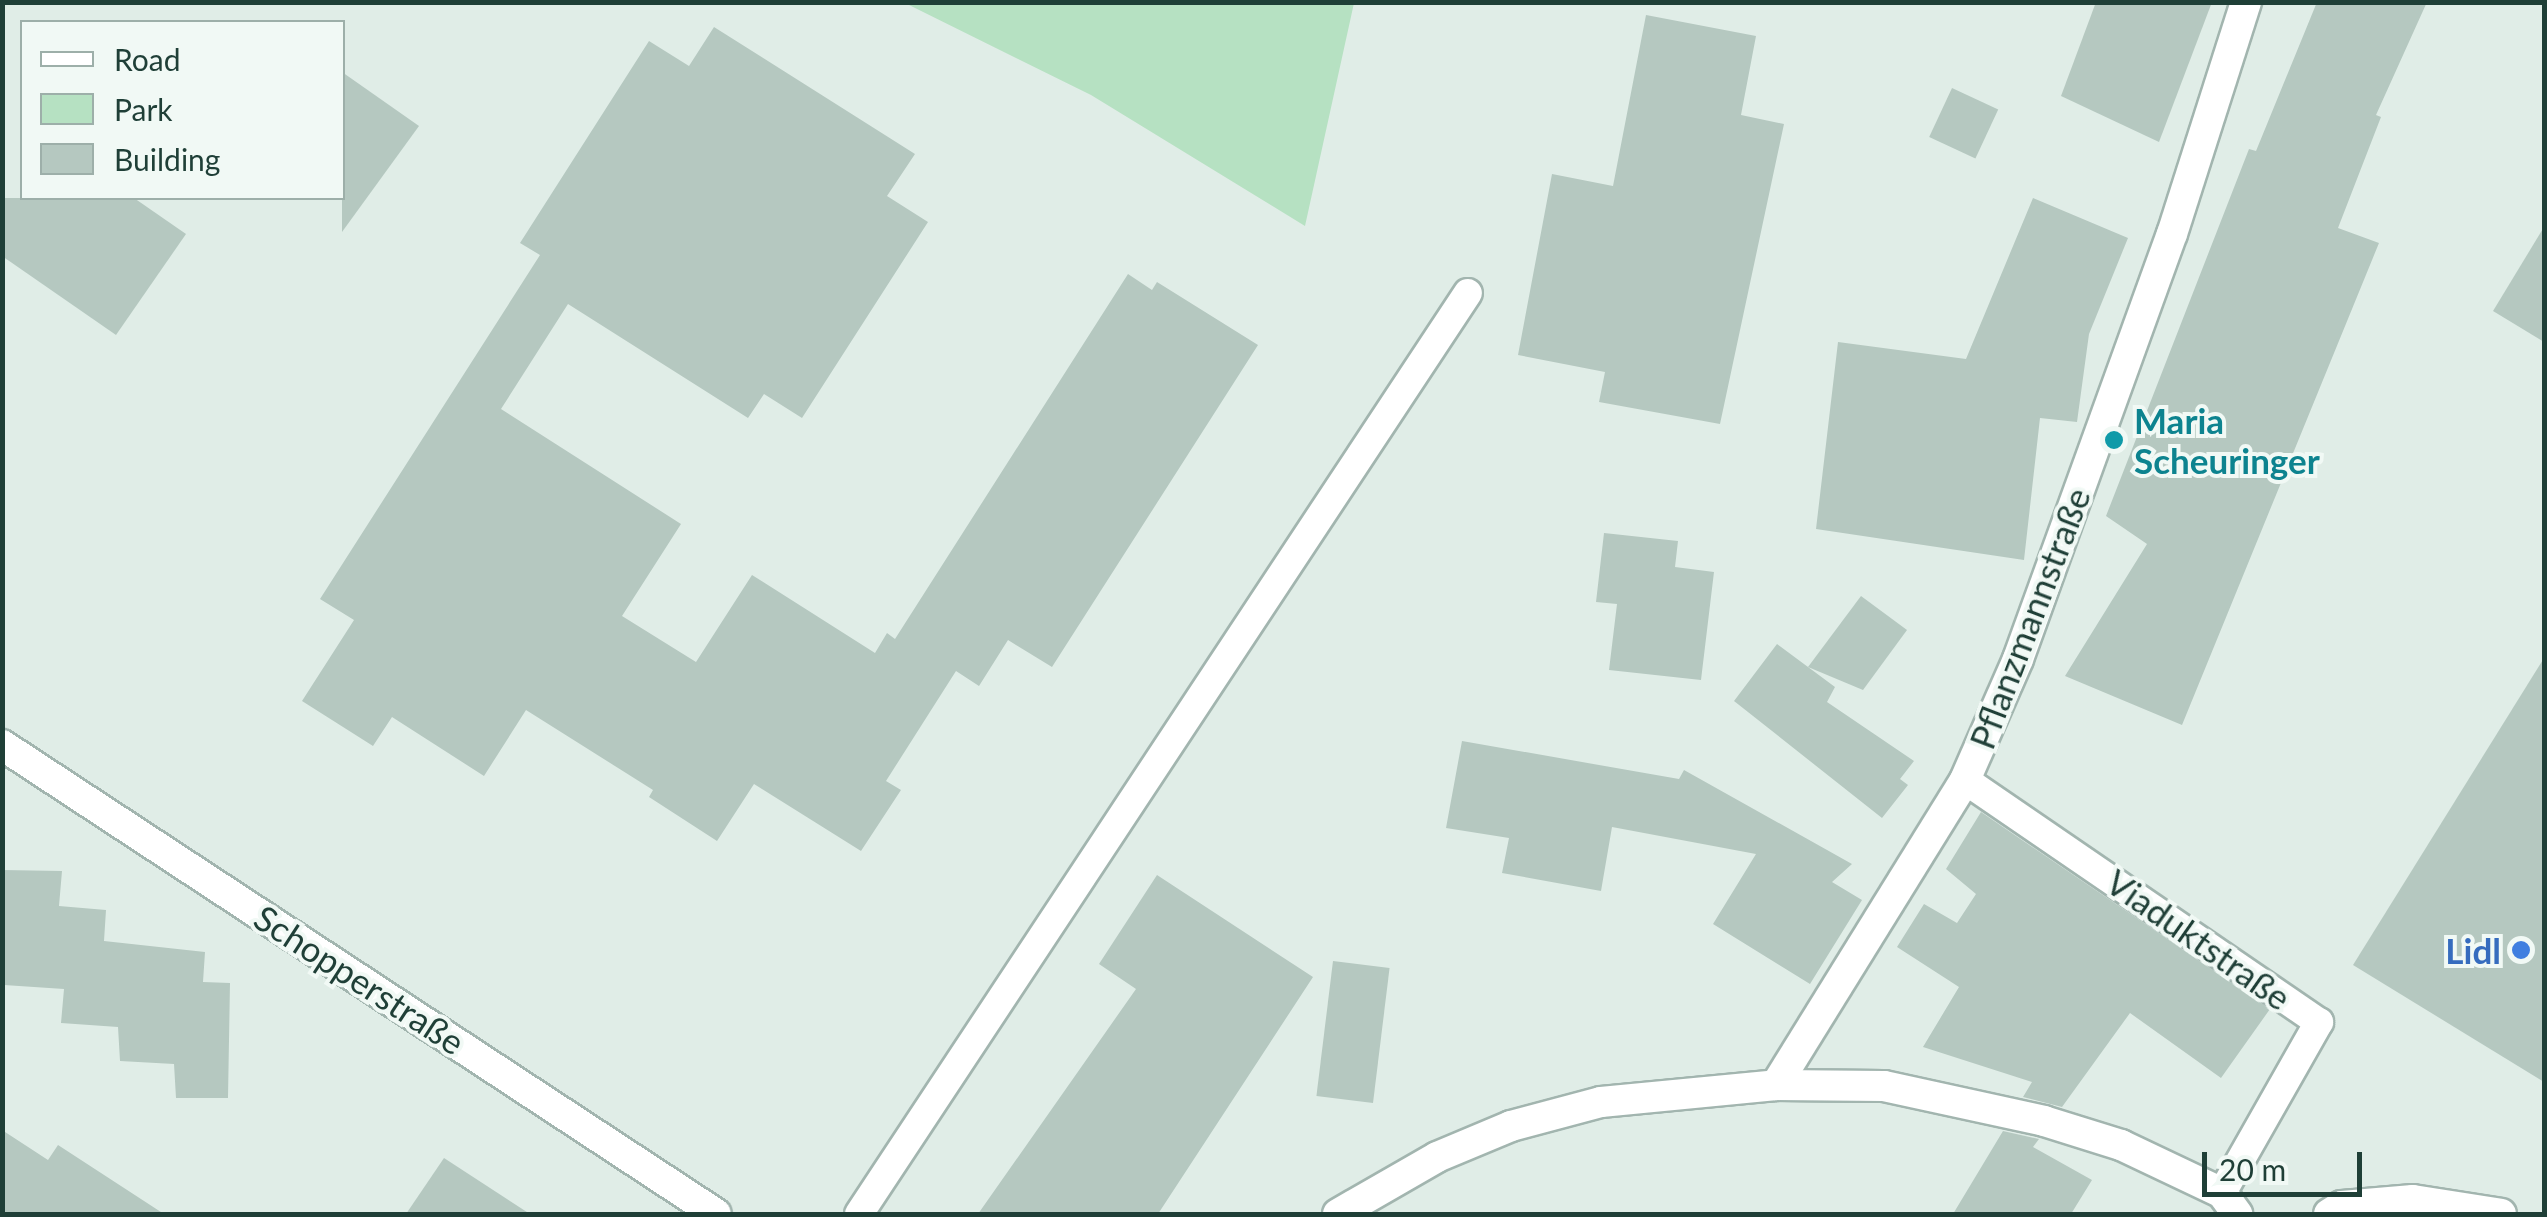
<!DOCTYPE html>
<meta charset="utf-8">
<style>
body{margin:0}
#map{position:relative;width:2547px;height:1217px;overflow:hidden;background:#e0ede7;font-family:Lato,sans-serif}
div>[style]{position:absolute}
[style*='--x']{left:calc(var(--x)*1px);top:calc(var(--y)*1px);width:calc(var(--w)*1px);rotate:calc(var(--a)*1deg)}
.green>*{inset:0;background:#b6e1c2}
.building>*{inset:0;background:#b5c8c0;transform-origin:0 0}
.roads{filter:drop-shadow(2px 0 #a2b5af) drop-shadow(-2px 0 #a2b5af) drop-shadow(0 2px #a2b5af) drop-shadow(0 -2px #a2b5af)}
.lane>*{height:28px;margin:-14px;padding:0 14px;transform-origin:14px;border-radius:14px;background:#fff}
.street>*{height:30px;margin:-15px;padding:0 15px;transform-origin:15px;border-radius:15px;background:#fff}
.dots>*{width:28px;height:28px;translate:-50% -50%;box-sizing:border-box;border:5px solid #f1f9f5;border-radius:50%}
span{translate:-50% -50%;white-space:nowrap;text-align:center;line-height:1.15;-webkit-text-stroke:8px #f1f9f5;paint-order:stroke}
.culture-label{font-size:35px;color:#0d838f;font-weight:700}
.left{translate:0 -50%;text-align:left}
.street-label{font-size:35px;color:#1f3f37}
.shop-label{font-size:35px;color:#366cbe;font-weight:700}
.right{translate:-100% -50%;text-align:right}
.frame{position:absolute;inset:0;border:5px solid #1f3f37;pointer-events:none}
.legend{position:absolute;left:20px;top:20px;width:325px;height:180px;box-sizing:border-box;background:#f1f9f5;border:2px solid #9dafa9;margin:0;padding:12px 18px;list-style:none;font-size:30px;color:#1f3f37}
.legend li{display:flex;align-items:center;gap:20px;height:50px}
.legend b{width:50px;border:2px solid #9dafa9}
.scale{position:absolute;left:2202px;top:1152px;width:160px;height:45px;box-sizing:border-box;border:5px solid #1f3f37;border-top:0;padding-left:12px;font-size:30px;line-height:35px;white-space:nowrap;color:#1f3f37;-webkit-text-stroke:8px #f1f9f5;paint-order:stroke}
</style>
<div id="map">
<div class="green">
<div style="clip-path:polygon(905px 3px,1354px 3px,1305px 226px,1091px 95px)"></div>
</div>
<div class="building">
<div style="clip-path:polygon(2096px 2px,2212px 2px,2159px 142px,2061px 96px)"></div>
<div style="clip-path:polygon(2317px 2px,2427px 2px,2376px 115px,2381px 117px,2338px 228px,2379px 243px,2182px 725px,2065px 676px,2147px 544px,2106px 516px,2249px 149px,2256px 151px)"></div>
<div style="clip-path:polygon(1646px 15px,1756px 36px,1741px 115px,1784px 124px,1720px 424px,1599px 402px,1605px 372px,1518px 355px,1552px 174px,1613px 186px)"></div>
<div style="clip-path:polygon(714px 27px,915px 154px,887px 196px,928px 222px,802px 418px,764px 394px,748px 418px,568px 304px,501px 409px,681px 524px,622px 616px,696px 662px,752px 575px,875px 653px,887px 633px,895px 639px,1128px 274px,1152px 290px,1157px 282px,1258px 345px,1052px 667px,1008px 640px,979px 686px,956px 671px,886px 781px,901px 790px,861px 851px,754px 784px,717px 841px,649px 797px,653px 790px,526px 710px,484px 776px,392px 717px,373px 746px,302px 701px,354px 620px,320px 599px,540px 255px,520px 243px,649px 41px,689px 66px)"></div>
<div style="clip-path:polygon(342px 72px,419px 126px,342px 232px)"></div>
<div style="left:1952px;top:88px;width:51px;height:54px;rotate:25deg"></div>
<div style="clip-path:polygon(2px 198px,134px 198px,186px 234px,116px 335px,2px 256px)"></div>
<div style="clip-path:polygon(2033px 198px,2128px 238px,2089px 334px,2077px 422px,2040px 418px,2024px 560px,1816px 529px,1838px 342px,1966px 359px)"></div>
<div style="clip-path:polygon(2544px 227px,2544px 342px,2493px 311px)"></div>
<div style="clip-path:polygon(1604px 533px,1678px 541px,1675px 567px,1714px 572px,1701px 680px,1609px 670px,1617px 604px,1596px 602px)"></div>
<div style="clip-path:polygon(1861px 596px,1907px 630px,1863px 690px,1808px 667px)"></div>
<div style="clip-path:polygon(1777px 644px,1835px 687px,1827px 702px,1914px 761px,1900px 779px,1908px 785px,1882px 818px,1734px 701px)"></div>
<div style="clip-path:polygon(2544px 658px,2544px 1082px,2353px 965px)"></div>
<div style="clip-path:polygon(1462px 741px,1679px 779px,1684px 770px,1852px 864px,1832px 882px,1862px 900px,1810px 984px,1713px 924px,1756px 854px,1612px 827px,1601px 891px,1502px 873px,1509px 838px,1446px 828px)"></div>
<div style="clip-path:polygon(1981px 812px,2270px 1009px,2221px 1078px,2130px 1013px,2062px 1107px,2023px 1097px,2032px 1082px,1923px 1047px,1959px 987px,1897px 947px,1924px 904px,1957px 923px,1976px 894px,1946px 869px)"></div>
<div style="clip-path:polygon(2px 870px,62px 871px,59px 906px,106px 910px,104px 941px,205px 952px,203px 982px,230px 983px,228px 1098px,176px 1098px,174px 1064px,120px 1061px,118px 1027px,61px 1023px,64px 989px,4px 985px)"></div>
<div style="clip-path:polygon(1157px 875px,1313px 977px,1158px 1214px,978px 1214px,1136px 989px,1099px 964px)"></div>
<div style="left:1333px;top:961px;width:57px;height:136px;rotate:7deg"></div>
<div style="clip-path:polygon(2px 1130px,48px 1160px,58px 1145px,164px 1214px,2px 1214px)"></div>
<div style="clip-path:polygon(2003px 1131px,2039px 1139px,2033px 1147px,2092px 1180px,2071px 1214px,1953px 1214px)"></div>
<div style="clip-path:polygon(444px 1158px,530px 1214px,406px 1214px)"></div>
</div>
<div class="roads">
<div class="lane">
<div style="--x:1965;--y:780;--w:429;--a:34.4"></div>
<div style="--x:2319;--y:1022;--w:197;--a:119.6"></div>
<div style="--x:859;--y:1214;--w:1104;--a:-56.53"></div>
</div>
<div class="street">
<div style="--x:2;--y:745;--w:854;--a:33.3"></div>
<div style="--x:1776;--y:1085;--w:359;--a:-58.2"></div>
<div style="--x:1965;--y:780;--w:132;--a:-66.3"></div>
<div style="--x:2018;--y:659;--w:452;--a:-70.1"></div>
<div style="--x:2172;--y:234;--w:244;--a:-72.3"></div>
<div style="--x:1338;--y:1214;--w:114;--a:-29.9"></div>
<div style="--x:1437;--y:1157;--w:80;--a:-22.7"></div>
<div style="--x:1511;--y:1126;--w:93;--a:-14.9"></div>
<div style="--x:1601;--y:1102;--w:176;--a:-5.5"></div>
<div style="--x:1776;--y:1085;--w:108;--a:0.5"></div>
<div style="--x:1884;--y:1086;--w:164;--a:12.3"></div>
<div style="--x:2044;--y:1121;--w:81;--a:17.3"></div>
<div style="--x:2121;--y:1145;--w:112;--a:25.4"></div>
<div style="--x:2222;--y:1193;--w:26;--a:54"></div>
<div style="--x:2329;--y:1214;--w:15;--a:-32"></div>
<div style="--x:2342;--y:1206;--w:71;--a:-4.8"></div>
<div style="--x:2413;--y:1200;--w:89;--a:9"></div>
</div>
</div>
<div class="dots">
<div style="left:2114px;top:440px;background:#0f9aa8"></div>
<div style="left:2521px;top:950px;background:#3f7fe0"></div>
</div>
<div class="culture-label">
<span class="left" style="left:2134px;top:440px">Maria<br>Scheuringer</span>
</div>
<div class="street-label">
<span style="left:2029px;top:618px;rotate:-69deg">Pflanzmannstraße</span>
<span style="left:2199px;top:939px;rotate:35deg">Viaduktstraße</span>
<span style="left:360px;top:979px;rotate:33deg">Schopperstraße</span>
</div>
<div class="shop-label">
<span class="right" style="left:2501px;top:950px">Lidl</span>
</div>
<div class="frame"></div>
<ul class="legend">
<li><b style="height:12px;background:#fff"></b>Road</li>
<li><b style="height:28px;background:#b6e1c2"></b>Park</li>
<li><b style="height:28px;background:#b5c8c0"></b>Building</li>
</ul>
<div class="scale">20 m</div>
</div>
